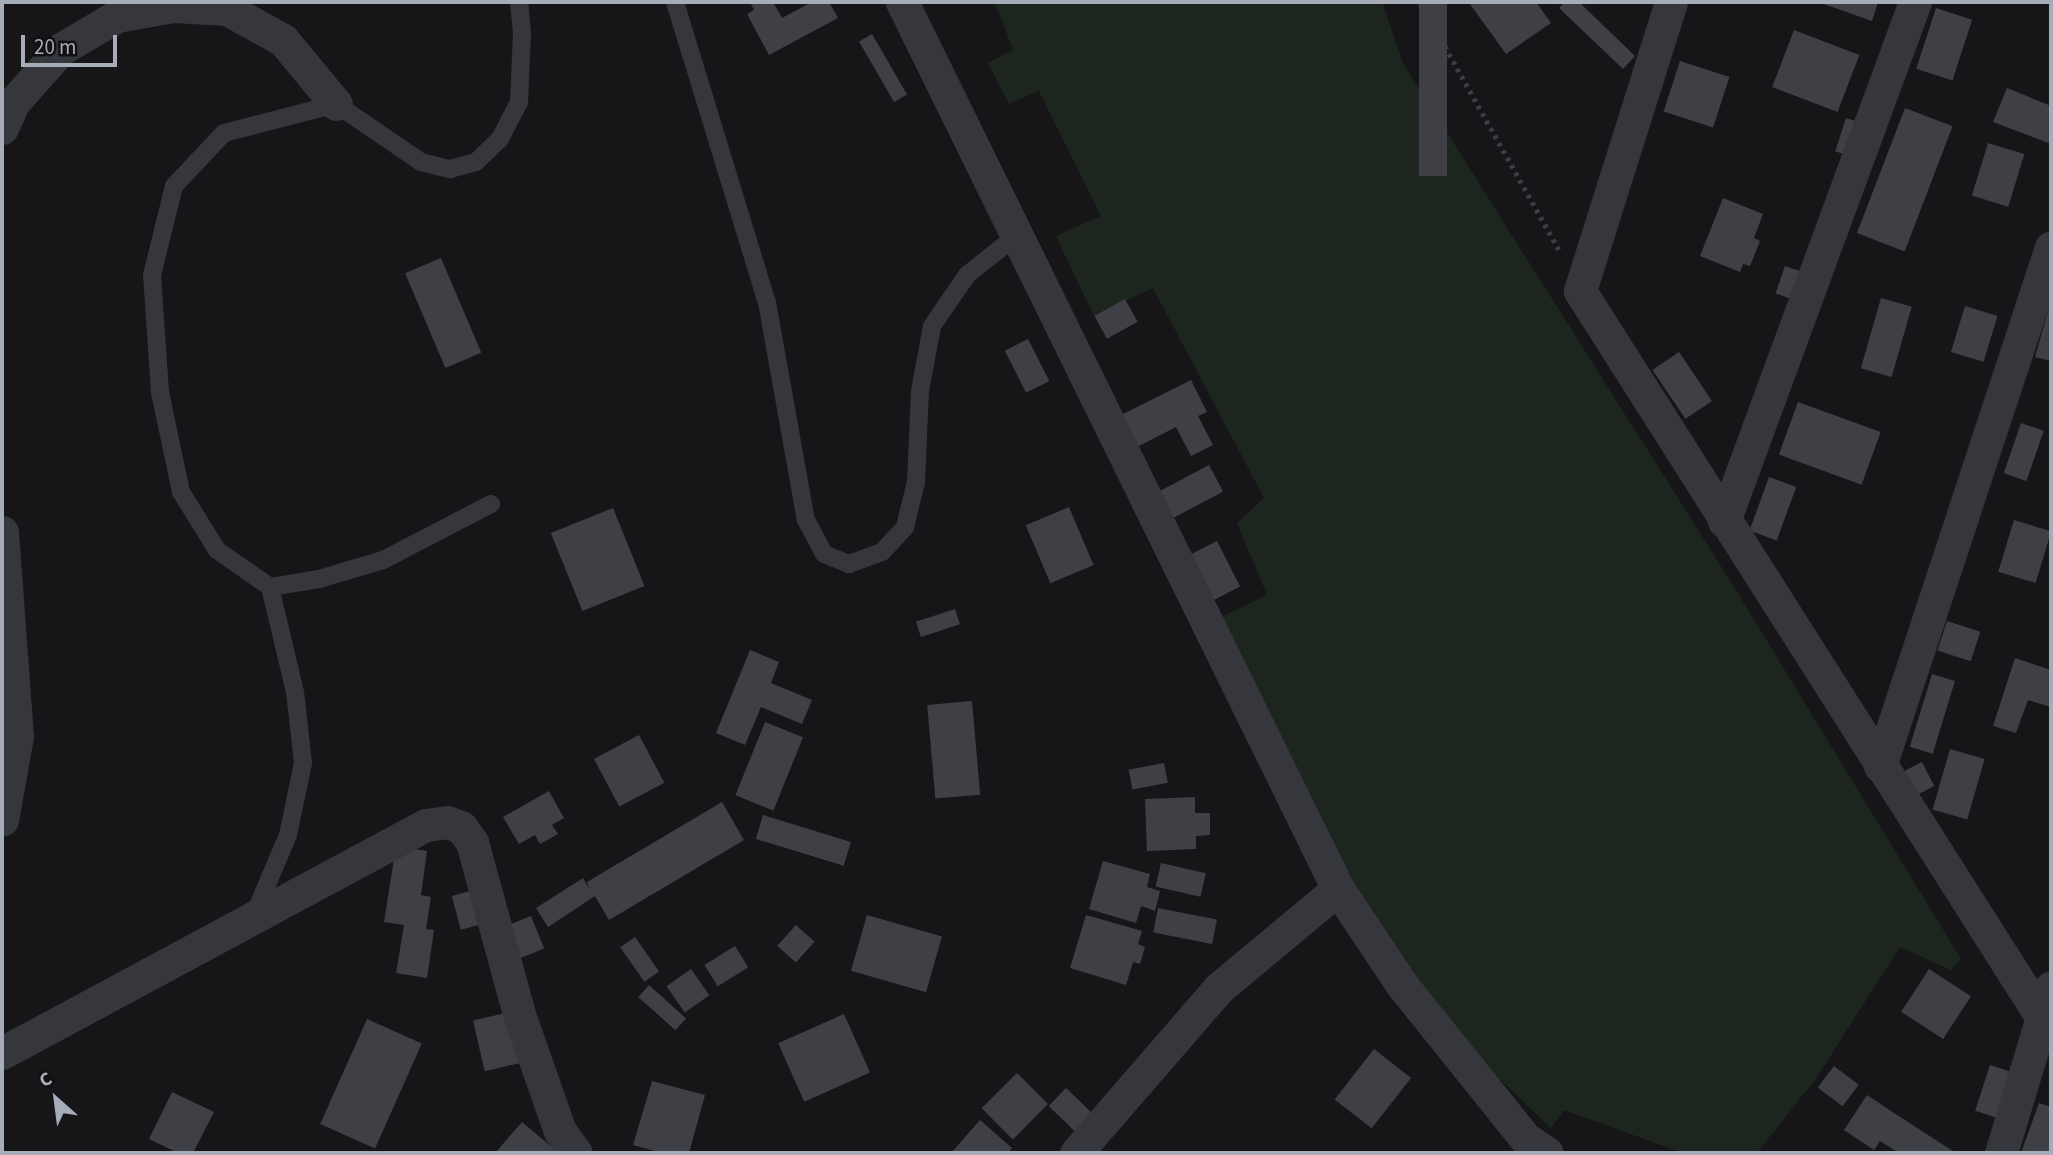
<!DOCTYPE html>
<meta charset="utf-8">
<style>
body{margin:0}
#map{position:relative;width:2053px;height:1155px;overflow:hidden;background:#161618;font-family:"Source Sans 3",sans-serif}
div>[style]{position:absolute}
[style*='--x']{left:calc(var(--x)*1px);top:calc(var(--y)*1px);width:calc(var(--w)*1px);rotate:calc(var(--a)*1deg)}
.green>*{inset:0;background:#1d261e}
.building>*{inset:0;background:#3f4045;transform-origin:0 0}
.path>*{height:4.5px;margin-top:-2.25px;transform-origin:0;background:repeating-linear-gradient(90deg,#3c3e44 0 3.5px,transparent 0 8.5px)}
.service>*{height:18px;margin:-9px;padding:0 9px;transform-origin:9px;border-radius:9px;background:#36373d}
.minor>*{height:33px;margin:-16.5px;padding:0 16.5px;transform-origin:16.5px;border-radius:16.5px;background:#36373d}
span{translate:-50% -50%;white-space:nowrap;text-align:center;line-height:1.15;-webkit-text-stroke:5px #111113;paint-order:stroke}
.frame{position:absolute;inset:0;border:4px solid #a7acb9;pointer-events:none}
.north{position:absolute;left:21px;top:1064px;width:70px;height:70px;-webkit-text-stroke:5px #111113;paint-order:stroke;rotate:332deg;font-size:19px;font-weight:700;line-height:28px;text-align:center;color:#a7acb9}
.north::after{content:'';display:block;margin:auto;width:24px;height:32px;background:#a7acb9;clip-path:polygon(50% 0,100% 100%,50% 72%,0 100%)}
.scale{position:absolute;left:21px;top:35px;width:96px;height:32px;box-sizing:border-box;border:4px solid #a7acb9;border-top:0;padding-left:9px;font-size:21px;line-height:24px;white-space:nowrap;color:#a7acb9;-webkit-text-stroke:5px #111113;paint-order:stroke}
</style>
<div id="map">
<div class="green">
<div style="clip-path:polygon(995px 2px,1382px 2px,1403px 63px,1731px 582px,1961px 959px,1951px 970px,1900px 947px,1817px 1077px,1757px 1153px,1683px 1153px,1564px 1110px,1551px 1128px,1441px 1024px,1348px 891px,1217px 619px,1267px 595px,1237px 523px,1264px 498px,1153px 288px,1094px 316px,1056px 236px,1101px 216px,1039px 91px,1009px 104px,988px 63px,1013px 50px)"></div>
</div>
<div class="building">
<div style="clip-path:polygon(750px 2px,773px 2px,782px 18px,812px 2px,829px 2px,838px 18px,769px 55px,747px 14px,754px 10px)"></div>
<div style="left:1419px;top:2px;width:28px;height:174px"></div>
<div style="clip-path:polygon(1473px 2px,1536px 2px,1551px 23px,1506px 54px,1470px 4px)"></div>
<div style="clip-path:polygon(1565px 2px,1579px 2px,1635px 56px,1623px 69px,1559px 8px)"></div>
<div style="clip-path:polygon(1818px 2px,1878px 2px,1872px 21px)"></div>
<div style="left:1936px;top:8px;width:38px;height:64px;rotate:18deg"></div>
<div style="left:1794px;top:30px;width:70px;height:61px;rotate:21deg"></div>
<div style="left:872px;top:34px;width:70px;height:15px;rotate:60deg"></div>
<div style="left:1680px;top:61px;width:52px;height:53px;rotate:18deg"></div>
<div style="clip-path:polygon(2007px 88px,2051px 106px,2051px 144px,1993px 122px)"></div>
<div style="left:1905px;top:108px;width:51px;height:134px;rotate:21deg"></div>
<div style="left:1846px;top:118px;width:16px;height:35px;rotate:18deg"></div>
<div style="left:1988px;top:143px;width:38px;height:55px;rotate:17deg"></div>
<div style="clip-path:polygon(1723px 198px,1763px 214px,1754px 238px,1760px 241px,1750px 266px,1743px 264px,1740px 272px,1700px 256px)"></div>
<div style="left:441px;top:258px;width:103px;height:39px;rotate:67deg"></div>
<div style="left:1785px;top:266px;width:21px;height:29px;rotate:19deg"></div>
<div style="left:1881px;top:298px;width:32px;height:73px;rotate:16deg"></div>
<div style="left:1125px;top:299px;width:26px;height:35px;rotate:61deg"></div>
<div style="clip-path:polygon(2051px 301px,2051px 361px,2035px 357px)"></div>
<div style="left:1965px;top:306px;width:34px;height:48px;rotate:17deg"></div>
<div style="left:1028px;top:339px;width:47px;height:26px;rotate:63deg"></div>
<div style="left:1679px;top:352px;width:59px;height:32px;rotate:56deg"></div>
<div style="clip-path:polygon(1191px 380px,1207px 412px,1198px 416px,1213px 445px,1191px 456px,1176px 427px,1135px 448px,1119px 416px)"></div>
<div style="left:1798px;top:402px;width:88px;height:56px;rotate:20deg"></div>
<div style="left:2021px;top:423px;width:24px;height:53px;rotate:19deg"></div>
<div style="left:1209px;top:465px;width:30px;height:58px;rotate:62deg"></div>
<div style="left:1769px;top:477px;width:29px;height:57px;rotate:20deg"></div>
<div style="left:1069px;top:507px;width:63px;height:47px;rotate:67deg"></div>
<div style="left:613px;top:508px;width:84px;height:67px;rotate:68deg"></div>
<div style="left:2014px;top:520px;width:39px;height:54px;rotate:17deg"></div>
<div style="left:1217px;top:541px;width:51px;height:34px;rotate:63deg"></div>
<div style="left:955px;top:609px;width:16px;height:41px;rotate:72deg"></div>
<div style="left:1947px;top:621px;width:35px;height:31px;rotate:18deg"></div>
<div style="clip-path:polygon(750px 650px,779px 662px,771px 683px,812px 700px,802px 724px,761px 707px,745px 745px,716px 733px)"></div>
<div style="clip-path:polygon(2015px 658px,2051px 670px,2051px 707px,2028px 700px,2016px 733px,1993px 726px)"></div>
<div style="left:1932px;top:674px;width:24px;height:76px;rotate:17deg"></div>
<div style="left:972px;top:701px;width:94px;height:45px;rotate:85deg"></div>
<div style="left:765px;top:722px;width:41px;height:79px;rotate:22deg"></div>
<div style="left:639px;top:735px;width:54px;height:51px;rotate:62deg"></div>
<div style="left:1950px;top:749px;width:36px;height:63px;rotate:16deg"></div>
<div style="left:1922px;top:762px;width:27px;height:25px;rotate:63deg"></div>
<div style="left:1164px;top:763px;width:20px;height:36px;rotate:79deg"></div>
<div style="clip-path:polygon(549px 791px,564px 818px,552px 825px,558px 834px,540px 844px,535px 835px,519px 844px,503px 817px)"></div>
<div style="clip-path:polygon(1195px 797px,1195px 813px,1210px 813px,1210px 835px,1196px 836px,1196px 849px,1147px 851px,1145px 799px)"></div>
<div style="clip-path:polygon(722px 802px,744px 840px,609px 920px,595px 896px,548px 927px,536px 908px,583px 878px,590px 890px,587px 882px)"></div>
<div style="left:763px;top:815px;width:92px;height:25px;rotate:17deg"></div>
<div style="clip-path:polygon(396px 846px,427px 851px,421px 895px,431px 897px,426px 929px,434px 930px,427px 978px,396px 973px,404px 925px,384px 922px)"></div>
<div style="clip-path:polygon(1103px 861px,1150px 874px,1147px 887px,1160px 891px,1155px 911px,1141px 906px,1136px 923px,1089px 909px)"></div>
<div style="left:1161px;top:863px;width:46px;height:24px;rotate:13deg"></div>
<div style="left:474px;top:890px;width:35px;height:23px;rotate:75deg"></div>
<div style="left:1158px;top:908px;width:60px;height:25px;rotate:11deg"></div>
<div style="left:867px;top:915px;width:78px;height:58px;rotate:16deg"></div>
<div style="clip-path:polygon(1086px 915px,1142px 931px,1138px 944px,1145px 947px,1140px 964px,1133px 962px,1126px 985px,1070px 968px)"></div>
<div style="left:531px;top:916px;width:35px;height:26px;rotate:68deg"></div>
<div style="left:796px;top:925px;width:25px;height:28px;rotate:42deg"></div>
<div style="left:635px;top:937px;width:42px;height:18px;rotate:55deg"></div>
<div style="left:735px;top:946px;width:25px;height:36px;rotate:58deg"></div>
<div style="left:691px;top:969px;width:32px;height:30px;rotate:55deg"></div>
<div style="left:1929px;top:969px;width:50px;height:51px;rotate:33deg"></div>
<div style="left:649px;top:985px;width:50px;height:16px;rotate:42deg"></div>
<div style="left:510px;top:1012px;width:52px;height:38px;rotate:77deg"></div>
<div style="left:844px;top:1014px;width:64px;height:72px;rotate:66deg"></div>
<div style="left:367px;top:1019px;width:60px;height:115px;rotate:24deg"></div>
<div style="left:1374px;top:1049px;width:47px;height:64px;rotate:38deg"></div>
<div style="left:1990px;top:1065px;width:23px;height:48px;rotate:18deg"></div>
<div style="left:1834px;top:1066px;width:31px;height:27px;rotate:37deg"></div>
<div style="left:1017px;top:1073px;width:44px;height:50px;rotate:45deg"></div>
<div style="clip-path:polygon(652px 1081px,705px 1095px,689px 1153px,662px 1153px,633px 1145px)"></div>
<div style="left:1066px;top:1088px;width:39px;height:25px;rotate:44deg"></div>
<div style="clip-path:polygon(172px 1092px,214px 1112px,193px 1153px,178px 1153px,149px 1139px)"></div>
<div style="clip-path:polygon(1867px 1095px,1897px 1115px,1956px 1153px,1899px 1153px,1880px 1141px,1874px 1150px,1844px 1130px)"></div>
<div style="clip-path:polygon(2039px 1103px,2051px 1107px,2051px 1153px,2021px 1153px)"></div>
<div style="clip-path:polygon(980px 1120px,1012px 1148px,1008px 1153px,951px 1153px)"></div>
<div style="clip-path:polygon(522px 1122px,559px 1153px,495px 1153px)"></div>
</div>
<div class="path">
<div style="--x:1420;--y:2;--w:284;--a:60.7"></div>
</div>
<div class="service">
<div style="--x:675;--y:2;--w:314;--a:73"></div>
<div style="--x:767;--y:302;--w:221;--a:79.9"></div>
<div style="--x:806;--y:520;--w:38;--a:62"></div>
<div style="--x:824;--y:554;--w:27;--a:22"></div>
<div style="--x:849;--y:564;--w:35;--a:-20"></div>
<div style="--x:882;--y:552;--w:34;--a:-47"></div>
<div style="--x:905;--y:527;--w:46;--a:-76.3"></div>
<div style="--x:916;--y:482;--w:91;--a:-87.5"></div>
<div style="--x:920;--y:391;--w:66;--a:-79.5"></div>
<div style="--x:932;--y:326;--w:62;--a:-55.5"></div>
<div style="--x:967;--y:275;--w:63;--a:-38.5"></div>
<div style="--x:491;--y:504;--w:122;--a:152.6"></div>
<div style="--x:383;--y:560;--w:67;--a:163.5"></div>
<div style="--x:319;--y:579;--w:50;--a:170.7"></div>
<div style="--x:270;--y:587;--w:65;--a:-145.1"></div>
<div style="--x:217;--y:550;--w:68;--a:-121.8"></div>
<div style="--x:181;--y:492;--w:102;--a:-101.9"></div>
<div style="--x:160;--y:392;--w:117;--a:-93.9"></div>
<div style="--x:152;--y:275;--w:92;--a:-76.1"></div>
<div style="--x:174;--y:186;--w:73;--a:-46.7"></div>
<div style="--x:224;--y:133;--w:116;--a:-14.5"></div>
<div style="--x:336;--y:104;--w:103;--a:34.3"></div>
<div style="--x:421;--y:162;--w:30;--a:14"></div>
<div style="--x:450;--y:169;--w:27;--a:-15"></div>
<div style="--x:476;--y:162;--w:33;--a:-44"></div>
<div style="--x:500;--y:139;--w:42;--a:-62.8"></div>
<div style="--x:519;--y:102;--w:68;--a:-87.5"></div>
<div style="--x:522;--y:34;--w:32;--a:-95"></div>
<div style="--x:255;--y:913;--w:85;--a:-67.1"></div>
<div style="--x:288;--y:835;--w:74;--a:-78.2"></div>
<div style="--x:303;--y:763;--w:71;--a:-96.4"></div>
<div style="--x:295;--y:692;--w:108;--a:-103.4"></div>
</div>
<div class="minor">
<div style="--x:902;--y:2;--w:988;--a:63.82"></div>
<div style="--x:1338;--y:889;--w:115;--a:56.3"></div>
<div style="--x:1402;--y:985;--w:198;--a:51.2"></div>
<div style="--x:1526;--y:1139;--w:25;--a:34"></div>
<div style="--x:1671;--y:2;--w:303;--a:107.5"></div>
<div style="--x:1580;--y:291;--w:861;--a:57.56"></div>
<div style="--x:2;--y:128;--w:27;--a:-66"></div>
<div style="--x:13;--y:103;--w:72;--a:-48.4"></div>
<div style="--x:61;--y:49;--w:65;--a:-30.5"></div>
<div style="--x:117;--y:16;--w:57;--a:-10.1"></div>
<div style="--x:173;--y:6;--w:54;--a:3.2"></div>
<div style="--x:227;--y:9;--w:64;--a:29"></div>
<div style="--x:283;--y:40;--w:83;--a:50.4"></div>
<div style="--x:1724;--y:521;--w:553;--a:-69.8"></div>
<div style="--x:2;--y:532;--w:205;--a:85.8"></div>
<div style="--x:17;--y:736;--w:85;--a:100.1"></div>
<div style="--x:1880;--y:766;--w:546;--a:-71.76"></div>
<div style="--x:2;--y:1053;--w:481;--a:-28.3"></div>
<div style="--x:426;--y:825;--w:21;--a:-8"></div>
<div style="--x:447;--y:822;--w:15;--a:20"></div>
<div style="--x:461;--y:827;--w:19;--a:54"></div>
<div style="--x:472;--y:842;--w:181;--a:74.7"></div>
<div style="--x:520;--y:1017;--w:121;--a:70.7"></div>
<div style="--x:560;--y:1131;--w:27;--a:54"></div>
<div style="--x:1076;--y:1153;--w:218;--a:-49.1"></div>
<div style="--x:1219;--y:988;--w:155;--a:-39.8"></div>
<div style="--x:2001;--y:1153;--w:173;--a:-73.2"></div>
</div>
<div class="frame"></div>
<div class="north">С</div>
<div class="scale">20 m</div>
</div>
